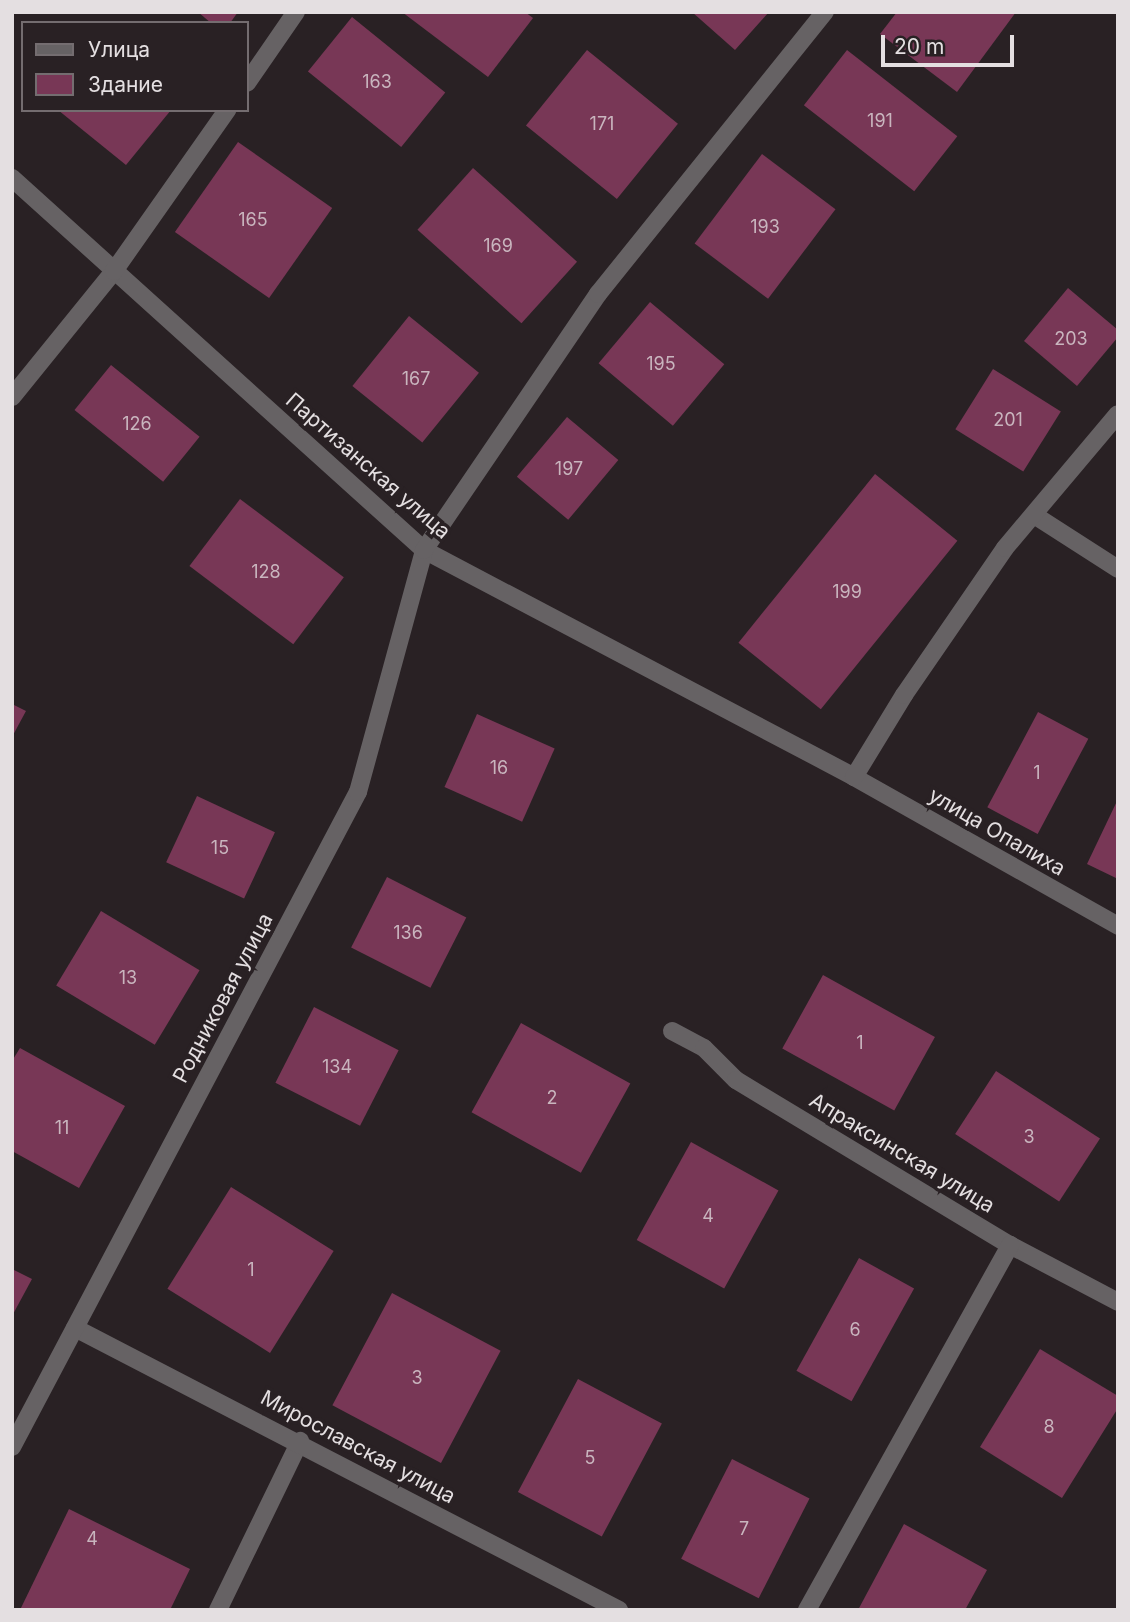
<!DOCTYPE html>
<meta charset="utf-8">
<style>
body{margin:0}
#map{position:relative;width:1130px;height:1622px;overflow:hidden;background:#292124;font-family:Inter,sans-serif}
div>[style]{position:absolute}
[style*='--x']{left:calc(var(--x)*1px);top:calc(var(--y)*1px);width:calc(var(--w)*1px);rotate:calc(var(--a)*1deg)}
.building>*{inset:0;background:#783756;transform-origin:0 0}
.service>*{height:18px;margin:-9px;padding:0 9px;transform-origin:9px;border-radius:9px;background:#666264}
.minor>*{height:18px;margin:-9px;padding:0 9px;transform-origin:9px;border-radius:9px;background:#666264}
span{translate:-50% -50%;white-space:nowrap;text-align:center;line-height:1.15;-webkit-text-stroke:7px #292124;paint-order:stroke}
.number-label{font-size:18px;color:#c9b5be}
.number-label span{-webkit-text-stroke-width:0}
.street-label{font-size:21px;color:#e4dfe1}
.frame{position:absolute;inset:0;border:14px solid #e4dfe1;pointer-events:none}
.legend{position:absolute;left:21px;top:21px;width:228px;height:91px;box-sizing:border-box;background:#292124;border:2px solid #746d70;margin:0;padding:9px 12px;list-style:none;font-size:21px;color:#e4dfe1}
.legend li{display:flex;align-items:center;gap:14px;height:35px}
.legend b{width:35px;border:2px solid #746d70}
.scale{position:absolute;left:881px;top:35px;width:133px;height:32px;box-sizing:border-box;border:4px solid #e4dfe1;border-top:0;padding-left:9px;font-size:21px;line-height:24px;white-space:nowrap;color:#e4dfe1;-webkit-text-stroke:5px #292124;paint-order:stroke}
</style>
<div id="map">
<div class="building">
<div style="clip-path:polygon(198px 12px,238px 12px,230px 23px,211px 23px)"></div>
<div style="clip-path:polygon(402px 12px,525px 12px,533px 18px,488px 77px)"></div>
<div style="clip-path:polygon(692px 12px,769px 12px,735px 50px)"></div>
<div style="clip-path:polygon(897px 12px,1016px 12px,957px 92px,880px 34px)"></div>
<div style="left:352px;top:17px;width:120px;height:70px;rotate:39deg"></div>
<div style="left:587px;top:50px;width:117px;height:97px;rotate:39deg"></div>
<div style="left:847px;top:50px;width:140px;height:70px;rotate:38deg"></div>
<div style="clip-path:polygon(58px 110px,171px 110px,126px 165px)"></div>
<div style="left:238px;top:142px;width:115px;height:110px;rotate:35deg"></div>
<div style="left:762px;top:154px;width:92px;height:112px;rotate:37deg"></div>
<div style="left:473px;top:168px;width:140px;height:83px;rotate:42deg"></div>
<div style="clip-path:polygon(1068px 288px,1118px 330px,1118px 337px,1077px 386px,1024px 341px)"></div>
<div style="left:650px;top:302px;width:97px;height:80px;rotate:40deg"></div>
<div style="left:409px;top:316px;width:90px;height:90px;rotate:39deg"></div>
<div style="left:111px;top:365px;width:114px;height:58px;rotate:39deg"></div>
<div style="left:993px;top:369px;width:80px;height:71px;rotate:32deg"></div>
<div style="left:567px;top:417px;width:67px;height:78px;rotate:40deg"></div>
<div style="left:875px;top:474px;width:106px;height:217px;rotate:39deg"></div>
<div style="left:240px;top:499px;width:130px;height:84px;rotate:37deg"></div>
<div style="clip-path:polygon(12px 704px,26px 711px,12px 737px)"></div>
<div style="left:1038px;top:712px;width:57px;height:108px;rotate:28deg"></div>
<div style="left:477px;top:714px;width:85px;height:80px;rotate:24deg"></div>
<div style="left:197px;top:796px;width:86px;height:73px;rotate:25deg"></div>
<div style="clip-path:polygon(1118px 799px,1118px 879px,1087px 864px)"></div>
<div style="left:387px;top:877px;width:89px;height:79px;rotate:27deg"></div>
<div style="left:101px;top:911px;width:115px;height:87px;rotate:31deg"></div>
<div style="left:823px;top:975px;width:128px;height:84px;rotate:29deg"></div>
<div style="left:314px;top:1007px;width:95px;height:85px;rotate:27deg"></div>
<div style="left:521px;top:1023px;width:125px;height:102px;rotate:29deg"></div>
<div style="clip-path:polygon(20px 1048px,125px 1106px,79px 1188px,12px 1151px,12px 1061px)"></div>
<div style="left:996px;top:1071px;width:124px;height:75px;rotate:33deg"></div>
<div style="left:691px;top:1142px;width:100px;height:112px;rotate:29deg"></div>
<div style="left:231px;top:1187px;width:121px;height:120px;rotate:32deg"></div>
<div style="left:859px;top:1258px;width:63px;height:129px;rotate:29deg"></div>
<div style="clip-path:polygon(12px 1269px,32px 1279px,12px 1316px)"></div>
<div style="left:392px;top:1293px;width:123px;height:127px;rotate:28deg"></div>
<div style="clip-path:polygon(1040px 1349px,1118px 1396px,1118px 1408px,1062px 1498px,980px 1447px)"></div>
<div style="left:578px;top:1379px;width:95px;height:128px;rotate:28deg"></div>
<div style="left:732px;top:1459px;width:87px;height:112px;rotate:27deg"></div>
<div style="clip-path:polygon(69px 1509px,190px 1569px,170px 1610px,20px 1610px)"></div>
<div style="clip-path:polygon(904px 1524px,987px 1570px,965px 1610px,858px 1610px)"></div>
</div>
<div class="service">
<div style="--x:1034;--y:515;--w:100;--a:32.7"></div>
<div style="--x:218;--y:1610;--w:188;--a:-64.1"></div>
</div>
<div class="minor">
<div style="--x:247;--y:83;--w:86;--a:-55.4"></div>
<div style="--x:12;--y:178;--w:555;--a:42.08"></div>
<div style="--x:424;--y:550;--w:486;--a:27.8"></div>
<div style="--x:854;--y:777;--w:303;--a:29.4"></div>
<div style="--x:12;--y:397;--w:162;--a:-51"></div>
<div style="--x:114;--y:271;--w:197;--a:-54.9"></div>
<div style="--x:854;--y:777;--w:96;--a:-58.6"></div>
<div style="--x:904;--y:695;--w:178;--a:-55.5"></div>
<div style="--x:1005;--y:548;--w:175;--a:-49.9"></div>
<div style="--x:672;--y:1031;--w:36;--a:28"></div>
<div style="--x:704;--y:1048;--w:45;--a:45"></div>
<div style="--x:736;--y:1080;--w:320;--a:31.1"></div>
<div style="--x:1010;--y:1245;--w:122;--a:27.8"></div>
<div style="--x:75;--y:1328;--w:613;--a:27.4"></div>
<div style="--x:12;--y:1447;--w:741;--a:-62.16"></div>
<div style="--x:358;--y:792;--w:251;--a:-74.7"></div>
<div style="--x:424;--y:550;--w:310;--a:-55.8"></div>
<div style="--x:598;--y:294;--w:362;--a:-51.2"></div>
<div style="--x:807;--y:1610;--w:418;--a:-60.9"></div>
</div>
<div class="number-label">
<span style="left:377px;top:82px">163</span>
<span style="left:880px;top:121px">191</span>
<span style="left:602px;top:124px">171</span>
<span style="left:253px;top:220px">165</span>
<span style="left:765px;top:227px">193</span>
<span style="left:498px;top:246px">169</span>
<span style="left:1071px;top:339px">203</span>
<span style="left:661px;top:364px">195</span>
<span style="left:416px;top:379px">167</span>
<span style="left:1008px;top:420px">201</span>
<span style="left:137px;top:424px">126</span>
<span style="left:569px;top:469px">197</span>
<span style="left:266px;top:572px">128</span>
<span style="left:847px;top:592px">199</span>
<span style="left:499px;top:768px">16</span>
<span style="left:1037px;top:773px">1</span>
<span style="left:220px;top:848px">15</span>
<span style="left:408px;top:933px">136</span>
<span style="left:128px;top:978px">13</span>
<span style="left:860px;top:1043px">1</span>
<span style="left:337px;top:1067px">134</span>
<span style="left:552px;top:1098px">2</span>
<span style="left:62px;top:1128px">11</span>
<span style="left:1029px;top:1137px">3</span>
<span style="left:708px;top:1216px">4</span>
<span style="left:251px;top:1270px">1</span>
<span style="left:855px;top:1330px">6</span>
<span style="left:417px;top:1378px">3</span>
<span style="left:1049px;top:1427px">8</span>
<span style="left:590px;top:1458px">5</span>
<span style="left:744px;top:1529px">7</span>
<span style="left:92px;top:1539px">4</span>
</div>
<div class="street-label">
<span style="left:368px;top:466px;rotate:41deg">Партизанская улица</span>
<span style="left:997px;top:832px;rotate:30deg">улица Опалиха</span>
<span style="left:223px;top:998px;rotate:-62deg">Родниковая улица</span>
<span style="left:902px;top:1153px;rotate:31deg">Апраксинская улица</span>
<span style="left:358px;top:1447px;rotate:28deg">Мирославская улица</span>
</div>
<div class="frame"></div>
<ul class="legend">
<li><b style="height:9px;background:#666264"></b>Улица</li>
<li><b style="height:19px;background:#783756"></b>Здание</li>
</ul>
<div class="scale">20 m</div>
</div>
